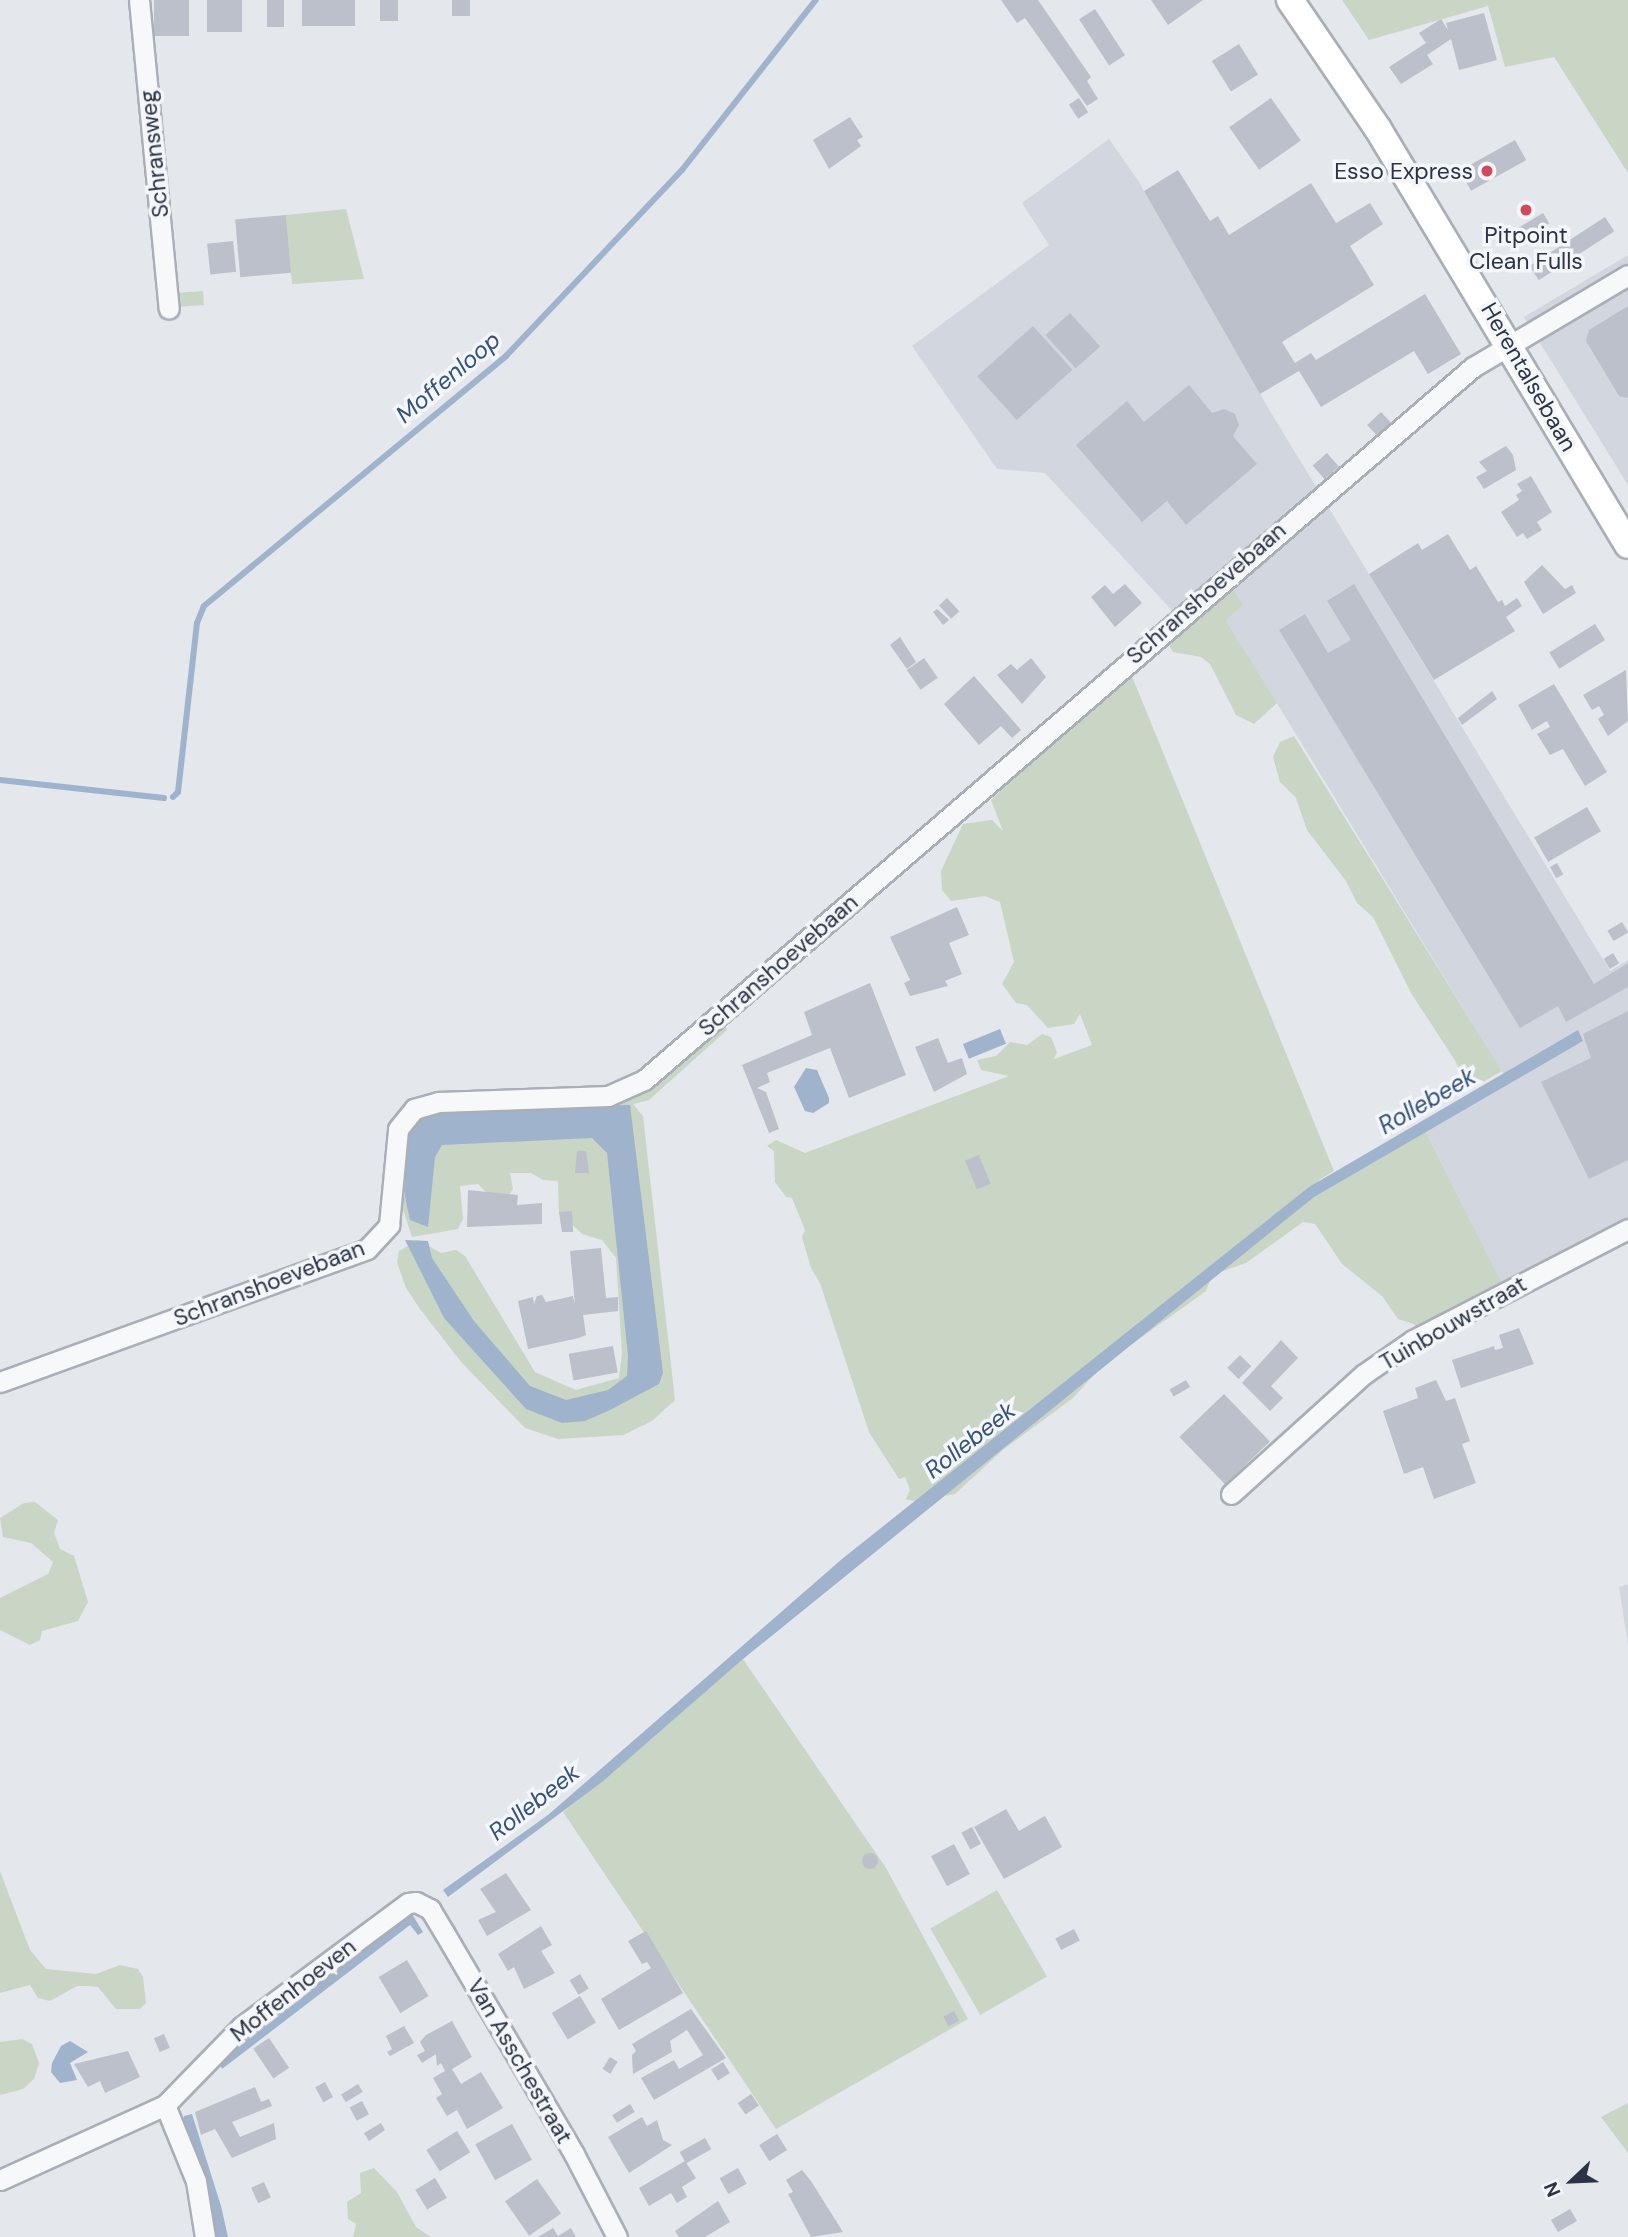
<!DOCTYPE html>
<style>
body{margin:0}
#map{position:relative;width:1628px;height:2237px;overflow:hidden;background:#e4e7ec;font-family:"DM Sans",sans-serif}
div>[style]{position:absolute}
[style*='--x']{left:calc(var(--x)*1px);top:calc(var(--y)*1px);width:calc(var(--w)*1px);rotate:calc(var(--a)*1deg)}
.built>*{inset:0;background:#d2d6de}
.green>*{inset:0;background:#c9d6c5;transform-origin:0 0}
.water>*{inset:0;background:#9fb4cc;transform-origin:0 0}
.stream>*{height:6px;margin:-3px;padding:0 3px;transform-origin:3px;border-radius:3px;background:#9fb4cc}
.building>*{inset:0;background:#bbc0ca;transform-origin:0 0}
.round{border-radius:50%}
.roads{filter:drop-shadow(2px 0 #a9aeb7) drop-shadow(-2px 0 #a9aeb7) drop-shadow(0 2px #a9aeb7) drop-shadow(0 -2px #a9aeb7)}
.minor>*{height:19px;margin:-9.5px;padding:0 9.5px;transform-origin:9.5px;border-radius:9.5px;background:#f7f8fa}
.secondary>*{height:26px;margin:-13px;padding:0 13px;transform-origin:13px;border-radius:13px;background:#fff}
.dots>*{width:19px;height:19px;translate:-50% -50%;box-sizing:border-box;border:4px solid #f4f6f9;border-radius:50%}
span{translate:-50% -50%;white-space:nowrap;text-align:center;line-height:1.15;-webkit-text-stroke:7px #f4f6f9;paint-order:stroke}
.street-label{font-size:23px;color:#2b3445}
.poi-label{font-size:23px;color:#2b3445}
.right{translate:-100% -50%;text-align:right}
.water-label{font-size:24px;color:#34527a;font-style:italic}
.north{position:absolute;left:1537px;top:2146px;width:70px;height:70px;-webkit-text-stroke:5px #f4f6f9;paint-order:stroke;rotate:247deg;font-size:19px;font-weight:700;line-height:28px;text-align:center;color:#2b3445}
.north::after{content:'';display:block;margin:auto;width:24px;height:32px;background:#2b3445;clip-path:polygon(50% 0,100% 100%,50% 72%,0 100%)}
</style>
<div id="map">
<div class="built">
<div style="clip-path:polygon(1109px 139px,1139px 182px,1270px 411px,1610px 971px,1628px 960px,1628px 1229px,1506px 1291px,1425px 1130px,1509px 1083px,1209px 592px,1178px 617px,1045px 473px,997px 469px,912px 346px,1049px 245px,1022px 203px)"></div>
<div style="clip-path:polygon(1628px 255px,1628px 485px,1524px 317px)"></div>
<div style="clip-path:polygon(1628px 1584px,1628px 1645px,1619px 1587px)"></div>
</div>
<div class="green">
<div style="clip-path:polygon(1342px 0,1628px 0,1628px 173px,1554px 57px,1505px 67px,1488px 6px,1369px 40px)"></div>
<div style="clip-path:polygon(346px 209px,364px 279px,292px 284px,286px 215px)"></div>
<div style="left:203px;top:291px;width:14px;height:29px;rotate:86deg"></div>
<div style="clip-path:polygon(1230px 585px,1243px 605px,1226px 620px,1277px 703px,1254px 724px,1236px 715px,1210px 664px,1201px 657px,1173px 652px,1166px 640px)"></div>
<div style="clip-path:polygon(1129px 669px,1334px 1171px,1319px 1180px,1321px 1192px,1425px 1130px,1506px 1291px,1423px 1335px,1414px 1324px,1398px 1319px,1382px 1296px,1342px 1264px,1315px 1224px,1303px 1222px,1246px 1263px,1212px 1275px,1206px 1291px,1103px 1365px,1073px 1398px,1004px 1449px,955px 1494px,914px 1501px,906px 1499px,910px 1490px,905px 1477px,899px 1479px,869px 1432px,820px 1283px,811px 1268px,802px 1237px,805px 1230px,792px 1198px,786px 1197px,775px 1182px,774px 1151px,767px 1146px,776px 1140px,805px 1153px,1009px 1076px,981px 1070px,977px 1060px,996px 1056px,1010px 1042px,1027px 1045px,1042px 1034px,1051px 1037px,1057px 1052px,1054px 1059px,1092px 1045px,1080px 1014px,1074px 1024px,1048px 1028px,1027px 1005px,1016px 1003px,1002px 984px,1014px 962px,1000px 902px,985px 896px,951px 901px,942px 890px,941px 871px,963px 824px,992px 820px,1003px 831px,991px 800px)"></div>
<div style="clip-path:polygon(1294px 736px,1502px 1071px,1467px 1091px,1456px 1062px,1411px 993px,1373px 917px,1357px 903px,1346px 881px,1307px 830px,1296px 798px,1280px 782px,1273px 757px,1280px 742px)"></div>
<div style="clip-path:polygon(724px 1022px,727px 1030px,649px 1100px,633px 1104px,643px 1116px,675px 1400px,652px 1421px,623px 1435px,558px 1439px,525px 1428px,462px 1363px,420px 1309px,406px 1288px,397px 1262px,399px 1251px,418px 1240px,441px 1253px,456px 1250px,465px 1256px,535px 1372px,576px 1390px,619px 1378px,622px 1353px,616px 1258px,602px 1240px,582px 1234px,559px 1212px,558px 1181px,543px 1180px,531px 1173px,510px 1173px,513px 1189px,501px 1207px,478px 1184px,460px 1186px,463px 1219px,458px 1229px,412px 1237px,399px 1197px,405px 1130px,416px 1118px,466px 1104px,627px 1099px)"></div>
<div style="clip-path:polygon(35px 1502px,58px 1520px,54px 1533px,60px 1549px,74px 1556px,88px 1602px,78px 1621px,42px 1631px,40px 1640px,30px 1645px,0 1630px,0 1598px,48px 1574px,53px 1562px,31px 1543px,3px 1537px,0 1518px,24px 1503px)"></div>
<div style="clip-path:polygon(743px 1659px,886px 1868px,968px 2019px,776px 2129px,563px 1812px)"></div>
<div style="clip-path:polygon(0 1871px,30px 1950px,46px 1969px,96px 1974px,120px 1965px,138px 1969px,143px 1977px,146px 2003px,140px 2009px,116px 2009px,98px 1987px,88px 1986px,77px 1986px,50px 2001px,38px 1998px,30px 1985px,0 1993px)"></div>
<div style="left:997px;top:1890px;width:100px;height:77px;rotate:60deg"></div>
<div style="clip-path:polygon(22px 2039px,32px 2044px,39px 2063px,34px 2079px,23px 2089px,0 2095px,0 2042px)"></div>
<div style="clip-path:polygon(1628px 2103px,1628px 2153px,1601px 2117px)"></div>
<div style="clip-path:polygon(374px 2168px,397px 2192px,416px 2227px,431px 2237px,353px 2237px,356px 2224px,348px 2219px,347px 2202px,361px 2193px,360px 2173px)"></div>
</div>
<div class="water">
<div style="left:1000px;top:1029px;width:16px;height:40px;rotate:68deg"></div>
<div style="clip-path:polygon(1578px 1030px,1583px 1041px,1314px 1197px,743px 1659px,602px 1782px,448px 1897px,443px 1890px,548px 1815px,842px 1559px,1309px 1187px)"></div>
<div style="clip-path:polygon(806px 1068px,817px 1070px,829px 1098px,829px 1103px,813px 1113px,805px 1111px,794px 1087px)"></div>
<div style="clip-path:polygon(630px 1105px,663px 1373px,659px 1384px,610px 1410px,585px 1421px,562px 1423px,526px 1409px,444px 1318px,405px 1240px,428px 1241px,432px 1258px,474px 1321px,530px 1386px,566px 1400px,608px 1390px,627px 1376px,628px 1356px,607px 1153px,592px 1138px,442px 1145px,435px 1157px,428px 1227px,410px 1220px,405px 1197px,406px 1137px,423px 1117px,452px 1108px)"></div>
<div style="clip-path:polygon(412px 1914px,423px 1932px,418px 1935px,410px 1925px,222px 2069px,219px 2061px,243px 2040px)"></div>
<div style="clip-path:polygon(70px 2041px,88px 2052px,70px 2063px,77px 2080px,60px 2083px,51px 2072px,52px 2063px,61px 2046px)"></div>
<div style="clip-path:polygon(192px 2114px,221px 2206px,228px 2237px,213px 2237px,203px 2181px,183px 2123px,184px 2116px)"></div>
</div>
<div class="stream">
<div style="--x:0;--y:780;--w:165;--a:6.3"></div>
<div style="--x:173;--y:797;--w:7;--a:-45"></div>
<div style="--x:178;--y:792;--w:170;--a:-83.6"></div>
<div style="--x:197;--y:623;--w:18;--a:-68"></div>
<div style="--x:204;--y:606;--w:392;--a:-39.6"></div>
<div style="--x:506;--y:356;--w:256;--a:-46.6"></div>
<div style="--x:682;--y:170;--w:216;--a:-51.8"></div>
</div>
<div class="building">
<div style="left:154px;top:0;width:35px;height:36px"></div>
<div style="left:207px;top:0;width:35px;height:32px"></div>
<div style="left:267px;top:0;width:17px;height:27px"></div>
<div style="left:302px;top:0;width:53px;height:26px"></div>
<div style="left:380px;top:0;width:18px;height:21px"></div>
<div style="left:452px;top:0;width:18px;height:16px"></div>
<div style="clip-path:polygon(1001px 0,1038px 0,1091px 77px,1087px 81px,1098px 99px,1087px 106px,1025px 18px,1017px 23px)"></div>
<div style="clip-path:polygon(1151px 0,1203px 0,1168px 25px)"></div>
<div style="left:1095px;top:9px;width:55px;height:19px;rotate:57deg"></div>
<div style="clip-path:polygon(1484px 13px,1497px 60px,1459px 70px,1451px 39px,1427px 55px,1433px 64px,1401px 84px,1389px 67px,1426px 43px,1419px 33px,1441px 19px,1448px 30px,1446px 23px)"></div>
<div style="left:1239px;top:44px;width:36px;height:32px;rotate:58deg"></div>
<div style="left:1079px;top:98px;width:17px;height:12px;rotate:57deg"></div>
<div style="left:1271px;top:98px;width:52px;height:51px;rotate:55deg"></div>
<div style="clip-path:polygon(850px 117px,863px 137px,857px 140px,861px 146px,829px 169px,813px 140px)"></div>
<div style="left:1515px;top:140px;width:23px;height:63px;rotate:61deg"></div>
<div style="clip-path:polygon(1178px 170px,1210px 221px,1218px 216px,1229px 235px,1311px 183px,1336px 223px,1370px 203px,1383px 224px,1350px 246px,1374px 285px,1282px 342px,1295px 363px,1311px 353px,1316px 360px,1425px 294px,1461px 354px,1428px 374px,1414px 351px,1321px 407px,1299px 371px,1260px 394px,1144px 191px)"></div>
<div style="left:1543px;top:213px;width:12px;height:30px;rotate:59deg"></div>
<div style="left:286px;top:215px;width:58px;height:51px;rotate:85deg"></div>
<div style="left:1605px;top:217px;width:17px;height:90px;rotate:57deg"></div>
<div style="left:233px;top:241px;width:31px;height:26px;rotate:84deg"></div>
<div style="clip-path:polygon(1628px 306px,1628px 398px,1619px 396px,1586px 341px,1589px 330px)"></div>
<div style="left:1070px;top:313px;width:45px;height:33px;rotate:48deg"></div>
<div style="left:1033px;top:326px;width:59px;height:75px;rotate:48deg"></div>
<div style="clip-path:polygon(1189px 385px,1212px 413px,1224px 409px,1235px 414px,1239px 425px,1233px 436px,1257px 464px,1186px 525px,1167px 501px,1142px 522px,1076px 445px,1127px 401px,1144px 422px)"></div>
<div style="left:1381px;top:412px;width:18px;height:19px;rotate:47deg"></div>
<div style="clip-path:polygon(1506px 446px,1513px 455px,1516px 470px,1484px 489px,1476px 477px,1487px 471px,1479px 462px)"></div>
<div style="left:1327px;top:453px;width:18px;height:19px;rotate:49deg"></div>
<div style="clip-path:polygon(1531px 476px,1552px 512px,1537px 522px,1542px 530px,1527px 539px,1523px 533px,1517px 537px,1501px 512px,1519px 500px,1516px 495px,1522px 491px,1517px 484px)"></div>
<div style="clip-path:polygon(1448px 534px,1470px 570px,1476px 566px,1498px 602px,1502px 600px,1505px 606px,1517px 598px,1522px 606px,1506px 617px,1515px 631px,1434px 680px,1369px 574px,1418px 543px,1422px 550px)"></div>
<div style="clip-path:polygon(1542px 565px,1565px 589px,1572px 585px,1576px 593px,1543px 614px,1524px 582px)"></div>
<div style="clip-path:polygon(1125px 584px,1142px 603px,1115px 627px,1091px 597px,1105px 585px,1113px 594px)"></div>
<div style="clip-path:polygon(1354px 584px,1594px 984px,1628px 963px,1628px 987px,1566px 1022px,1558px 1006px,1520px 1028px,1279px 630px,1305px 614px,1328px 653px,1351px 640px,1327px 601px)"></div>
<div style="left:947px;top:598px;width:18px;height:11px;rotate:47deg"></div>
<div style="clip-path:polygon(937px 609px,949px 620px,943px 625px,933px 612px)"></div>
<div style="left:1595px;top:624px;width:19px;height:54px;rotate:58deg"></div>
<div style="clip-path:polygon(900px 637px,916px 662px,907px 669px,890px 645px)"></div>
<div style="left:924px;top:658px;width:24px;height:21px;rotate:55deg"></div>
<div style="clip-path:polygon(1031px 658px,1046px 677px,1022px 704px,997px 675px,1011px 664px,1017px 670px)"></div>
<div style="clip-path:polygon(1626px 670px,1628px 721px,1608px 736px,1598px 719px,1604px 715px,1599px 706px,1592px 710px,1583px 695px)"></div>
<div style="clip-path:polygon(974px 676px,1021px 730px,1012px 738px,1001px 726px,979px 745px,944px 704px)"></div>
<div style="clip-path:polygon(1554px 684px,1607px 772px,1585px 786px,1563px 749px,1550px 755px,1537px 734px,1550px 727px,1547px 721px,1532px 730px,1518px 705px)"></div>
<div style="clip-path:polygon(1492px 691px,1497px 699px,1462px 725px,1458px 718px)"></div>
<div style="left:1587px;top:807px;width:28px;height:61px;rotate:60deg"></div>
<div style="left:1557px;top:863px;width:13px;height:8px;rotate:61deg"></div>
<div style="clip-path:polygon(957px 907px,969px 935px,949px 943px,962px 974px,945px 981px,948px 986px,910px 996px,904px 983px,910px 980px,890px 937px)"></div>
<div style="left:1622px;top:922px;width:12px;height:17px;rotate:59deg"></div>
<div style="left:1613px;top:953px;width:12px;height:11px;rotate:59deg"></div>
<div style="clip-path:polygon(870px 983px,906px 1075px,849px 1098px,830px 1048px,767px 1073px,770px 1082px,757px 1088px,766px 1092px,779px 1129px,769px 1133px,742px 1065px,812px 1035px,804px 1012px)"></div>
<div style="clip-path:polygon(1628px 1011px,1628px 1160px,1589px 1179px,1541px 1082px,1591px 1058px,1583px 1034px)"></div>
<div style="clip-path:polygon(938px 1038px,948px 1063px,962px 1058px,967px 1074px,934px 1092px,915px 1047px)"></div>
<div style="clip-path:polygon(577px 1151px,586px 1151px,589px 1173px,575px 1173px)"></div>
<div style="left:979px;top:1155px;width:31px;height:15px;rotate:68deg"></div>
<div style="clip-path:polygon(468px 1190px,518px 1195px,517px 1205px,542px 1203px,542px 1224px,467px 1227px)"></div>
<div style="clip-path:polygon(572px 1211px,573px 1232px,562px 1232px,559px 1212px)"></div>
<div style="clip-path:polygon(601px 1248px,606px 1298px,618px 1297px,618px 1311px,583px 1315px,586px 1335px,579px 1338px,528px 1349px,518px 1301px,533px 1297px,534px 1304px,537px 1296px,542px 1295px,546px 1302px,573px 1296px,575px 1304px,570px 1251px)"></div>
<div style="clip-path:polygon(1519px 1328px,1534px 1364px,1461px 1388px,1452px 1360px,1494px 1346px,1495px 1350px,1503px 1348px,1499px 1335px)"></div>
<div style="clip-path:polygon(1281px 1340px,1298px 1358px,1271px 1386px,1283px 1398px,1270px 1411px,1242px 1383px)"></div>
<div style="left:613px;top:1346px;width:27px;height:45px;rotate:80deg"></div>
<div style="left:1240px;top:1355px;width:16px;height:18px;rotate:45deg"></div>
<div style="left:1186px;top:1380px;width:8px;height:19px;rotate:60deg"></div>
<div style="clip-path:polygon(1436px 1380px,1446px 1401px,1455px 1398px,1470px 1441px,1462px 1444px,1476px 1483px,1434px 1499px,1423px 1467px,1404px 1474px,1383px 1411px,1418px 1398px,1415px 1388px)"></div>
<div style="left:1224px;top:1394px;width:66px;height:62px;rotate:46deg"></div>
<div style="clip-path:polygon(1006px 1809px,1019px 1831px,1045px 1816px,1062px 1847px,1004px 1879px,974px 1827px)"></div>
<div style="left:972px;top:1827px;width:19px;height:12px;rotate:62deg"></div>
<div style="left:954px;top:1844px;width:34px;height:26px;rotate:62deg"></div>
<div class="round" style="left:862px;top:1853px;width:16px;height:16px"></div>
<div style="clip-path:polygon(506px 1873px,531px 1910px,487px 1936px,478px 1920px,496px 1912px,480px 1889px)"></div>
<div style="clip-path:polygon(541px 1926px,552px 1945px,541px 1951px,555px 1973px,524px 1989px,514px 1967px,508px 1971px,498px 1954px)"></div>
<div style="left:1074px;top:1929px;width:13px;height:21px;rotate:63deg"></div>
<div style="clip-path:polygon(646px 1931px,683px 1993px,619px 2030px,601px 1999px,651px 1968px,647px 1962px,642px 1964px,628px 1941px)"></div>
<div style="left:407px;top:1960px;width:42px;height:33px;rotate:59deg"></div>
<div style="left:580px;top:1974px;width:17px;height:12px;rotate:59deg"></div>
<div style="left:580px;top:1996px;width:31px;height:33px;rotate:59deg"></div>
<div style="clip-path:polygon(691px 2009px,726px 2058px,654px 2100px,641px 2078px,674px 2060px,679px 2069px,703px 2055px,687px 2030px,670px 2041px,672px 2052px,633px 2074px,632px 2055px,636px 2051px,632px 2044px)"></div>
<div style="left:954px;top:2011px;width:11px;height:12px;rotate:63deg"></div>
<div style="clip-path:polygon(452px 2021px,472px 2057px,452px 2069px,461px 2084px,481px 2072px,503px 2108px,467px 2129px,457px 2110px,447px 2116px,436px 2098px,442px 2094px,433px 2078px,445px 2071px,441px 2063px,437px 2066px,436px 2054px,422px 2063px,417px 2055px,425px 2051px,420px 2042px,426px 2035px)"></div>
<div style="clip-path:polygon(404px 2026px,414px 2043px,390px 2056px,387px 2052px,392px 2049px,386px 2036px)"></div>
<div style="left:164px;top:2034px;width:15px;height:11px;rotate:67deg"></div>
<div style="left:269px;top:2038px;width:36px;height:19px;rotate:56deg"></div>
<div style="clip-path:polygon(128px 2051px,140px 2077px,105px 2093px,100px 2081px,88px 2087px,74px 2064px)"></div>
<div style="left:610px;top:2057px;width:9px;height:14px;rotate:32deg"></div>
<div style="left:723px;top:2062px;width:13px;height:14px;rotate:58deg"></div>
<div style="left:325px;top:2082px;width:17px;height:11px;rotate:62deg"></div>
<div style="left:358px;top:2084px;width:9px;height:20px;rotate:58deg"></div>
<div style="clip-path:polygon(255px 2087px,261px 2102px,269px 2099px,272px 2106px,232px 2122px,240px 2137px,274px 2123px,276px 2139px,232px 2158px,215px 2129px,201px 2135px,195px 2112px)"></div>
<div style="left:751px;top:2094px;width:14px;height:16px;rotate:56deg"></div>
<div style="left:362px;top:2101px;width:15px;height:14px;rotate:62deg"></div>
<div style="left:630px;top:2104px;width:9px;height:21px;rotate:58deg"></div>
<div style="clip-path:polygon(642px 2117px,647px 2126px,657px 2120px,663px 2140px,672px 2145px,629px 2173px,608px 2137px)"></div>
<div style="clip-path:polygon(381px 2123px,385px 2130px,369px 2141px,364px 2133px)"></div>
<div style="left:512px;top:2124px;width:41px;height:42px;rotate:61deg"></div>
<div style="left:457px;top:2131px;width:25px;height:36px;rotate:58deg"></div>
<div style="left:777px;top:2134px;width:19px;height:21px;rotate:58deg"></div>
<div style="left:705px;top:2138px;width:13px;height:29px;rotate:61deg"></div>
<div style="clip-path:polygon(685px 2161px,696px 2178px,682px 2187px,687px 2197px,677px 2203px,671px 2193px,649px 2206px,639px 2188px)"></div>
<div style="left:738px;top:2168px;width:18px;height:21px;rotate:61deg"></div>
<div style="clip-path:polygon(802px 2170px,811px 2181px,843px 2232px,811px 2237px,788px 2194px,793px 2192px,786px 2180px)"></div>
<div style="left:435px;top:2178px;width:23px;height:23px;rotate:59deg"></div>
<div style="left:537px;top:2179px;width:42px;height:39px;rotate:55deg"></div>
<div style="left:264px;top:2182px;width:17px;height:14px;rotate:66deg"></div>
<div style="clip-path:polygon(718px 2201px,730px 2222px,705px 2237px,679px 2237px,675px 2231px)"></div>
<div style="left:1570px;top:2209px;width:14px;height:22px;rotate:60deg"></div>
<div style="clip-path:polygon(553px 2228px,558px 2236px,571px 2228px,576px 2237px,538px 2237px)"></div>
</div>
<div class="roads">
<div class="minor">
<div style="--x:139;--y:0;--w:310;--a:84.5"></div>
<div style="--x:0;--y:1382;--w:390;--a:-19.9"></div>
<div style="--x:367;--y:1249;--w:33;--a:-47"></div>
<div style="--x:389;--y:1225;--w:96;--a:-84.6"></div>
<div style="--x:398;--y:1129;--w:26;--a:-51"></div>
<div style="--x:414;--y:1109;--w:26;--a:-16"></div>
<div style="--x:439;--y:1102;--w:169;--a:-2"></div>
<div style="--x:608;--y:1096;--w:39;--a:-24"></div>
<div style="--x:644;--y:1080;--w:1093;--a:-40.7"></div>
<div style="--x:1473;--y:367;--w:180;--a:-30.7"></div>
<div style="--x:1231;--y:1494;--w:179;--a:-42.1"></div>
<div style="--x:1364;--y:1374;--w:60;--a:-34.8"></div>
<div style="--x:1413;--y:1340;--w:242;--a:-27.3"></div>
<div style="--x:165;--y:2105;--w:82;--a:67.8"></div>
<div style="--x:196;--y:2181;--w:57;--a:80.9"></div>
<div style="--x:0;--y:2180;--w:181;--a:-24.4"></div>
<div style="--x:165;--y:2105;--w:109;--a:-45.7"></div>
<div style="--x:241;--y:2027;--w:208;--a:-36.6"></div>
<div style="--x:408;--y:1903;--w:8;--a:-7"></div>
<div style="--x:416;--y:1902;--w:16;--a:27"></div>
<div style="--x:430;--y:1909;--w:29;--a:59"></div>
<div style="--x:445;--y:1934;--w:255;--a:59.6"></div>
<div style="--x:574;--y:2154;--w:93;--a:62.6"></div>
</div>
<div class="secondary">
<div style="--x:1290;--y:0;--w:156;--a:55.7"></div>
<div style="--x:1378;--y:129;--w:485;--a:59"></div>
</div>
</div>
<div class="dots">
<div style="left:1487px;top:171px;background:#d1495b"></div>
<div style="left:1526px;top:210px;background:#d1495b"></div>
</div>
<div class="street-label">
<span style="left:154px;top:154px;rotate:-96deg">Schransweg</span>
<span style="left:1529px;top:377px;rotate:60deg">Herentalsebaan</span>
<span style="left:1206px;top:593px;rotate:-41deg">Schranshoevebaan</span>
<span style="left:778px;top:965px;rotate:-41deg">Schranshoevebaan</span>
<span style="left:269px;top:1283px;rotate:-21deg">Schranshoevebaan</span>
<span style="left:1453px;top:1323px;rotate:-30deg">Tuinbouwstraat</span>
<span style="left:293px;top:1990px;rotate:-38deg">Moffenhoeven</span>
<span style="left:520px;top:2061px;rotate:60deg">Van Asschestraat</span>
</div>
<div class="poi-label">
<span class="right" style="left:1473px;top:171px">Esso Express</span>
<span style="left:1526px;top:248px">Pitpoint<br>Clean Fulls</span>
</div>
<div class="water-label">
<span style="left:448px;top:377px;rotate:-40deg">Moffenloop</span>
<span style="left:1427px;top:1101px;rotate:-30deg">Rollebeek</span>
<span style="left:970px;top:1440px;rotate:-38deg">Rollebeek</span>
<span style="left:534px;top:1802px;rotate:-38deg">Rollebeek</span>
</div>
<div class="north">N</div>
</div>
